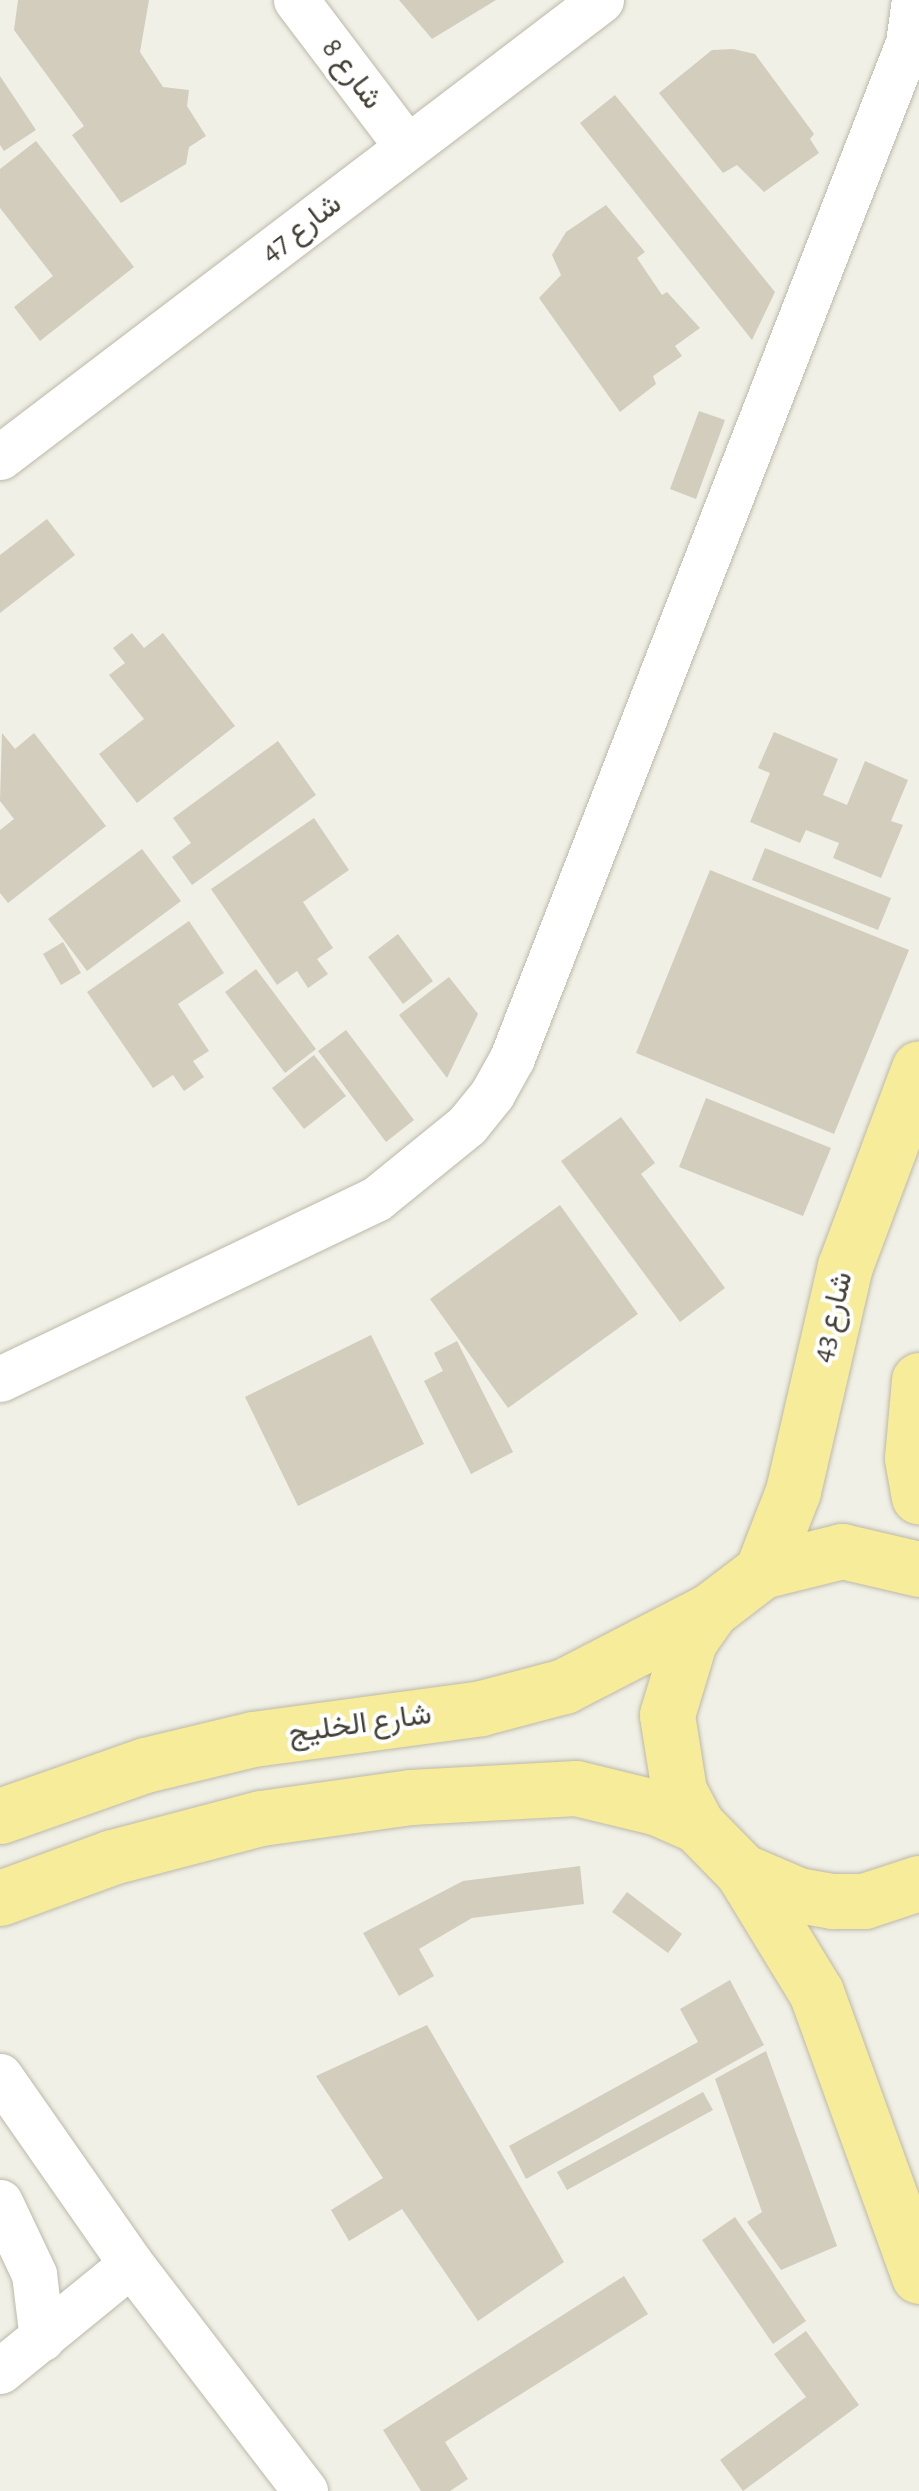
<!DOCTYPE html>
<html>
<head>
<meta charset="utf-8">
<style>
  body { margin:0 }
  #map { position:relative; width:919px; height:2491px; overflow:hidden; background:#f1f0e6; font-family:"Alegreya Sans",Vazirmatn,sans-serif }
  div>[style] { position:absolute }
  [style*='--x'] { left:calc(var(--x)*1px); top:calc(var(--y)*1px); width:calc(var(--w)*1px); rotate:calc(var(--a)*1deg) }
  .building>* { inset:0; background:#d2cdbc }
  .roads { filter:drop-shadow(0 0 2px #bcb9a9) drop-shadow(0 0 2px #bcb9a9) }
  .minor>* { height:45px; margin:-22.5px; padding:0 22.5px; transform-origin:22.5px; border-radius:22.5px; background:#fff }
  .major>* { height:55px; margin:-27.5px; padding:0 27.5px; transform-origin:27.5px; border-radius:27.5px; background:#f6ec9a }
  span { translate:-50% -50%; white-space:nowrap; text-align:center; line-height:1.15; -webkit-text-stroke:8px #fff; paint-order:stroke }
  .street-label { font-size:30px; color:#434036 }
</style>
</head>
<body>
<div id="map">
  <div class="building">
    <i style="clip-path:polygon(18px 0,149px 0,140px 52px,163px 87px,189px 90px,187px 106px,206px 136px,189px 147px,186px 164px,121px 203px,72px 135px,84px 126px,14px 30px)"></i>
    <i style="clip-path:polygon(399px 0,496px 0,432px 39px)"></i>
    <i style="clip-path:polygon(733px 49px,755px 54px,814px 134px,810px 139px,819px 153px,764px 192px,737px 165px,723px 173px,659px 93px,712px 50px)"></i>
    <i style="clip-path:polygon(0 76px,36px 130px,4px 151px,0 145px)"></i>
    <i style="clip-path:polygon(615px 95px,775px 292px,752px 340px,580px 123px)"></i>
    <i style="clip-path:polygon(36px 141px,134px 267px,40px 341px,14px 307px,53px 276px,0 208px,0 169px)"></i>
    <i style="clip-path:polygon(606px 205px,645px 252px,637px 258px,662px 295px,667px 292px,700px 328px,675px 346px,682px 356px,653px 376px,656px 384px,620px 412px,539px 298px,561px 275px,552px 255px,566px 232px)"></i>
    <i style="clip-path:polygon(699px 411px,725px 420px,696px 499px,670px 489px)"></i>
    <i style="clip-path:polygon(47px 519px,75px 555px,0 613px,0 555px)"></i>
    <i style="clip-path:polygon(132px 633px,144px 648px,163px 633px,235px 726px,137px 803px,99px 754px,144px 719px,109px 675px,125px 663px,113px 648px)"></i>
    <i style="clip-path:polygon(774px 732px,838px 759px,823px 795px,847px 805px,865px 761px,908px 780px,891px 821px,903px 825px,881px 878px,833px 858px,839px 843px,806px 830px,800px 843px,750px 822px,770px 773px,758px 768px)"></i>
    <i style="clip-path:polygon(2px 733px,15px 749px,34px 733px,106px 826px,8px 903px,0 893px,0 830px,14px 819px,0 801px)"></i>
    <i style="clip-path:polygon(278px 741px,316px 795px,192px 885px,172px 857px,191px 843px,173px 818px)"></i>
    <i style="clip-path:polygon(314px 818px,349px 870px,303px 902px,333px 948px,317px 959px,328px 974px,308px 988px,297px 971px,277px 985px,211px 889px)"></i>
    <i style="clip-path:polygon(765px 848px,891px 898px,878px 930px,752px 880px)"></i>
    <i style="clip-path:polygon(142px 849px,181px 901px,87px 971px,48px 919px)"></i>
    <i style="clip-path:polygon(710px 870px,909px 950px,834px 1134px,636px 1053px)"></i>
    <i style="clip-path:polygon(189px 921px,224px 973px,178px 1004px,209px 1051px,193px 1061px,204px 1077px,184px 1091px,173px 1075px,153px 1088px,87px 992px)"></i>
    <i style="clip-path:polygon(398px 934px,433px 981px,403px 1004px,368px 957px)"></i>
    <i style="clip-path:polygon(63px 942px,81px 973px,61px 985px,43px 954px)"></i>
    <i style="clip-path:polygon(256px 969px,316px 1049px,285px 1073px,225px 992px)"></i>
    <i style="clip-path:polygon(449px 977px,478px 1014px,447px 1078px,399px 1015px)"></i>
    <i style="clip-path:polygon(346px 1030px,414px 1120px,386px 1142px,318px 1051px)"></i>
    <i style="clip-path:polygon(314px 1055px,346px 1096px,304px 1129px,272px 1088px)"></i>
    <i style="clip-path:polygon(706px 1098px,831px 1148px,803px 1216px,679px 1167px)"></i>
    <i style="clip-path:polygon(621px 1117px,655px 1163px,641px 1174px,725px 1288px,680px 1322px,561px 1161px)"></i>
    <i style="clip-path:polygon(560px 1205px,638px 1314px,508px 1408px,430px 1299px)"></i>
    <i style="clip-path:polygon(371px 1335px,424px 1444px,298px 1506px,245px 1397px)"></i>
    <i style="clip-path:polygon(457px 1341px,513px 1452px,471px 1474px,424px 1381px,443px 1371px,434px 1353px)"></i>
    <i style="clip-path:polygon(580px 1866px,584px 1904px,472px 1918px,419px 1949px,434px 1976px,399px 1996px,363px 1933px,463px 1881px)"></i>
    <i style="clip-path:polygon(627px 1892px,682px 1934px,668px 1953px,612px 1912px)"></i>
    <i style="clip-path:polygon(730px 1980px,764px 2045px,526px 2179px,509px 2146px,698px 2042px,680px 2009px)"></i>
    <i style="clip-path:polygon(427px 2025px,564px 2262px,478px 2321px,402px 2209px,349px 2241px,331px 2210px,383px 2178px,316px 2076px)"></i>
    <i style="clip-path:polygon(766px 2051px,837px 2246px,781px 2270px,747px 2222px,762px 2212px,715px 2079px)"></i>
    <i style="clip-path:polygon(703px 2092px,713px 2110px,567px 2190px,557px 2172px)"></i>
    <i style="clip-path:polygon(735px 2217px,806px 2321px,773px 2344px,702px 2240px)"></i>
    <i style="clip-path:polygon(624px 2276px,648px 2314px,445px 2442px,468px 2479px,450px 2491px,421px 2491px,383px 2430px)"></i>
    <i style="clip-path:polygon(806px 2331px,859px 2405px,743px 2491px,720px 2460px,806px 2397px,774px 2354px)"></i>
  </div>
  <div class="roads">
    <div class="minor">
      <i style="--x:296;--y:0;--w:184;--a:52.9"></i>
      <i style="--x:0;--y:457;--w:755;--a:-37.25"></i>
      <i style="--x:0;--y:1379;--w:417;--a:-25.6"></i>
      <i style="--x:376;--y:1199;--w:117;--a:-39.1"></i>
      <i style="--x:467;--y:1125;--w:40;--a:-51"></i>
      <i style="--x:492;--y:1094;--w:41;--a:-60.9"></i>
      <i style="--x:512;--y:1058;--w:1090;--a:-68.69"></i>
      <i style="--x:908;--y:43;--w:43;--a:-82.1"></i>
      <i style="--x:0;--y:2076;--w:229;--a:55.1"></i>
      <i style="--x:131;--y:2264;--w:286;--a:52.5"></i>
      <i style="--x:0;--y:2202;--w:80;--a:64.7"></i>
      <i style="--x:34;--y:2274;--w:65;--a:83"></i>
      <i style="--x:0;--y:2371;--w:169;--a:-39.2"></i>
    </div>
    <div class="major">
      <i style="--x:919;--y:1380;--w:78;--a:95.1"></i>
      <i style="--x:912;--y:1458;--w:39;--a:80"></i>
      <i style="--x:919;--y:1569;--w:79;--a:-166.8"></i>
      <i style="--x:842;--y:1551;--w:82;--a:166"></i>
      <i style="--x:762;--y:1571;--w:64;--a:142.6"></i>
      <i style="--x:711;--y:1610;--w:39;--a:125"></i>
      <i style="--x:689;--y:1642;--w:76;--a:106.8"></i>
      <i style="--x:667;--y:1715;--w:77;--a:81"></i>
      <i style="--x:679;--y:1791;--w:38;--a:62"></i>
      <i style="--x:697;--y:1825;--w:64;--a:45.6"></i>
      <i style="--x:742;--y:1871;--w:61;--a:23.2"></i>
      <i style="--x:798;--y:1895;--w:36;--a:10"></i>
      <i style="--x:833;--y:1901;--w:31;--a:0"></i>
      <i style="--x:864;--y:1901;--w:58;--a:-18.1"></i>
      <i style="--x:762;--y:1571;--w:86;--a:-68.8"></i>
      <i style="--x:793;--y:1491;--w:231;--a:-77"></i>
      <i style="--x:845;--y:1266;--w:211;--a:-69.5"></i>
      <i style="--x:0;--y:1816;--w:154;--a:-19.4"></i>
      <i style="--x:145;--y:1765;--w:111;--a:-13.5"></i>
      <i style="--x:253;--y:1739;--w:230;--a:-7.7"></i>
      <i style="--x:481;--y:1708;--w:86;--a:-14.8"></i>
      <i style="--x:564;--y:1686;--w:165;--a:-27.3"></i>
      <i style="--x:742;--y:1871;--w:142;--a:58.6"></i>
      <i style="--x:816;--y:1992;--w:302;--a:70.1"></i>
      <i style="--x:0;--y:1898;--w:119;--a:-20.1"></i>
      <i style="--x:112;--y:1857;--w:154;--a:-14.7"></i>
      <i style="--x:261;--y:1818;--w:151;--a:-8"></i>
      <i style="--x:411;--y:1797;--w:165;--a:-3.1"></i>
      <i style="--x:576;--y:1788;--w:84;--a:13.7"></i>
      <i style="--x:658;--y:1808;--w:43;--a:23.6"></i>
    </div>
  </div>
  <div class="street-label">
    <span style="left:352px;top:74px;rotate:53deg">شارع 8</span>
    <span style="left:301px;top:228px;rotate:-37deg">شارع 47</span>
    <span style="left:832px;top:1317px;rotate:-76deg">شارع 43</span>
    <span style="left:360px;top:1724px;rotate:-8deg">شارع الخليج</span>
  </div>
</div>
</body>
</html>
